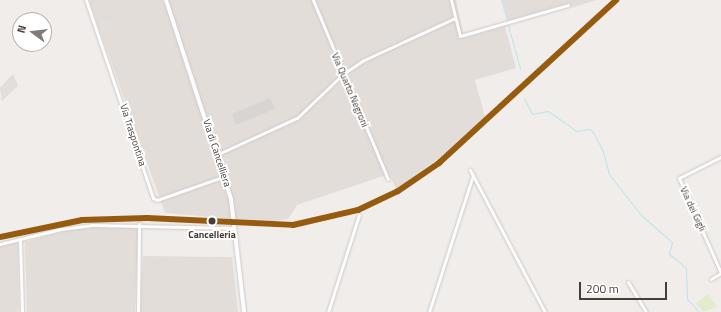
<!DOCTYPE html>
<html>
<head>
<meta charset="utf-8">
<style>
  body { margin:0 }
  #map { position:relative; width:721px; height:312px; overflow:hidden; background:#f0edeb; font-family:"Titillium Web",sans-serif }
  div>[style] { position:absolute }
  [style*='--x'] { left:calc(var(--x)*1px); top:calc(var(--y)*1px); width:calc(var(--w)*1px); rotate:calc(var(--a)*1deg) }
  .industrial>* { inset:0; background:#e3ddda }
  .green>* { inset:0; background:#e4eacc }
  .parking>* { inset:0; background:#e2dedc }
  .round { border-radius:50% }
  .stream>* { height:1px; margin:-0.5px; padding:0 0.5px; transform-origin:0.5px; border-radius:0.5px; background:#bce4ed }
  .building>* { inset:0; background:#d8d4d2 }
  .roads { filter:drop-shadow(0 0 1px #cdc9c7) drop-shadow(0 0 1px #cdc9c7) }
  .minor>* { height:3px; margin:-1.5px; padding:0 1.5px; transform-origin:1.5px; border-radius:1.5px; background:#fdfcfc }
  .tertiary>* { height:4px; margin:-2px; padding:0 2px; transform-origin:2px; border-radius:2px; background:#fdfcfc }
  .rail-1>* { height:6px; margin:-3px; padding:0 3px; transform-origin:3px; border-radius:3px; background:#965b0e }
  .dots>* { width:11px; height:11px; translate:-50% -50%; box-sizing:border-box; border:2px solid #fff; border-radius:50% }
  span { translate:-50% -50%; white-space:nowrap; text-align:center; line-height:1.15; -webkit-text-stroke:4px #fff; paint-order:stroke }
  .street-label { font-size:10px; color:#473d37 }
  .stop-label { font-size:10px; color:#473d37; font-weight:700 }
  .north { position:absolute; left:12px; top:12px; width:40px; height:40px; box-sizing:border-box; background:#fff; border:1px solid #b5b1af; border-radius:50%; rotate:285deg; font-size:11px; font-weight:700; line-height:16px; text-align:center; color:#473d37 }
  .north::after { content:''; display:block; margin:auto; width:14px; height:18px; background:#827b76; clip-path:polygon(50% 0,100% 100%,50% 72%,0 100%) }
  .scale { position:absolute; left:579px; top:282px; width:88px; height:18px; box-sizing:border-box; border:2px solid #473d37; border-top:0; padding-left:5px; font-size:12px; line-height:14px; white-space:nowrap; color:#473d37; -webkit-text-stroke:3px #fff; paint-order:stroke }
</style>
</head>
<body>
<div id="map">
  <div class="industrial">
    <i style="clip-path:polygon(89px 0,456px 0,464px 38px,505px 26px,516px 68px,475px 80px,485px 117px,438px 159px,396px 189px,389px 174px,297px 205px,288px 219px,268px 222px,165px 213px)"></i>
    <i style="clip-path:polygon(502px 0,596px 0,571px 8px,569px 3px,508px 21px)"></i>
    <i style="clip-path:polygon(96px 227px,138px 227px,135px 312px,27px 312px,25px 242px,69px 230px)"></i>
    <i style="clip-path:polygon(14px 242px,18px 244px,19px 312px,0 312px,0 246px)"></i>
    <i style="clip-path:polygon(143px 256px,232px 257px,238px 312px,140px 312px)"></i>
  </div>
  <div class="green">
    <i style="clip-path:polygon(708px 294px,717px 307px,703px 312px,696px 303px)"></i>
  </div>
  <div class="parking">
    <i class="round" style="left:98px;top:19px;width:14px;height:14px"></i>
    <i style="clip-path:polygon(13px 74px,18px 86px,2px 101px,0 88px)"></i>
  </div>
  <div class="stream">
    <i style="--x:501;--y:0;--w:21;--a:73"></i>
    <i style="--x:508;--y:25;--w:45;--a:74.4"></i>
    <i style="--x:524;--y:98;--w:18;--a:63"></i>
    <i style="--x:532;--y:114;--w:16;--a:-11"></i>
    <i style="--x:548;--y:111;--w:35;--a:35"></i>
    <i style="--x:577;--y:131;--w:13;--a:-9"></i>
    <i style="--x:590;--y:129;--w:6;--a:51"></i>
    <i style="--x:594;--y:134;--w:17;--a:62"></i>
    <i style="--x:602;--y:149;--w:26;--a:74"></i>
    <i style="--x:609;--y:174;--w:52;--a:52"></i>
    <i style="--x:641;--y:215;--w:41;--a:41.1"></i>
    <i style="--x:672;--y:242;--w:12;--a:104"></i>
    <i style="--x:669;--y:254;--w:22;--a:39"></i>
    <i style="--x:686;--y:268;--w:31;--a:88"></i>
    <i style="--x:687;--y:299;--w:18;--a:47"></i>
  </div>
  <div class="building">
    <i style="clip-path:polygon(270px 98px,275px 109px,236px 125px,232px 114px)"></i>
  </div>
  <div class="roads">
    <div class="minor">
      <i style="--x:86;--y:0;--w:209;--a:71.3"></i>
      <i style="--x:153;--y:198;--w:4;--a:27"></i>
      <i style="--x:157;--y:200;--w:72;--a:-19.4"></i>
      <i style="--x:313;--y:0;--w:194;--a:67.3"></i>
      <i style="--x:451;--y:0;--w:37;--a:76"></i>
      <i style="--x:460;--y:36;--w:112;--a:-16"></i>
      <i style="--x:216;--y:155;--w:89;--a:-24.6"></i>
      <i style="--x:297;--y:118;--w:64;--a:-43.7"></i>
      <i style="--x:343;--y:74;--w:25;--a:-34"></i>
      <i style="--x:364;--y:60;--w:100;--a:-24.8"></i>
      <i style="--x:470;--y:170;--w:161;--a:62.2"></i>
      <i style="--x:20;--y:239;--w:73;--a:88.4"></i>
      <i style="--x:0;--y:244;--w:63;--a:-13.8"></i>
      <i style="--x:61;--y:229;--w:32;--a:-7"></i>
      <i style="--x:93;--y:225;--w:141;--a:1.2"></i>
      <i style="--x:711;--y:279;--w:12;--a:-31"></i>
      <i style="--x:721;--y:273;--w:104;--a:-113.9"></i>
      <i style="--x:679;--y:178;--w:47;--a:-26.6"></i>
      <i style="--x:628;--y:282;--w:35;--a:59"></i>
      <i style="--x:138;--y:312;--w:88;--a:-89.3"></i>
      <i style="--x:328;--y:312;--w:102;--a:-72.3"></i>
      <i style="--x:429;--y:312;--w:144;--a:-72.2"></i>
    </div>
    <div class="tertiary">
      <i style="--x:166;--y:0;--w:209;--a:71.9"></i>
      <i style="--x:231;--y:199;--w:114;--a:83.4"></i>
    </div>
  </div>
  <div class="rail-1">
    <i style="--x:0;--y:237;--w:84;--a:-11.7"></i>
    <i style="--x:82;--y:220;--w:65;--a:-1.8"></i>
    <i style="--x:147;--y:218;--w:146;--a:2.7"></i>
    <i style="--x:293;--y:225;--w:67;--a:-13"></i>
    <i style="--x:358;--y:210;--w:44;--a:-25.4"></i>
    <i style="--x:398;--y:191;--w:50;--a:-34.3"></i>
    <i style="--x:439;--y:163;--w:241;--a:-42.6"></i>
  </div>
  <div class="dots">
    <i style="left:212px;top:221px;background:#473d37"></i>
  </div>
  <div class="street-label">
    <span style="left:350px;top:90px;rotate:67deg">Via Quarto Negroni</span>
    <span style="left:133px;top:135px;rotate:72deg">Via Traspontina</span>
    <span style="left:217px;top:153px;rotate:72deg">Via di Cancelliera</span>
    <span style="left:693px;top:209px;rotate:65deg">Via dei Gigli</span>
  </div>
  <div class="stop-label">
    <span style="left:212px;top:235px">Cancelleria</span>
  </div>
  <div class="north">N</div>
  <div class="scale">200 m</div>
</div>
</body>
</html>
